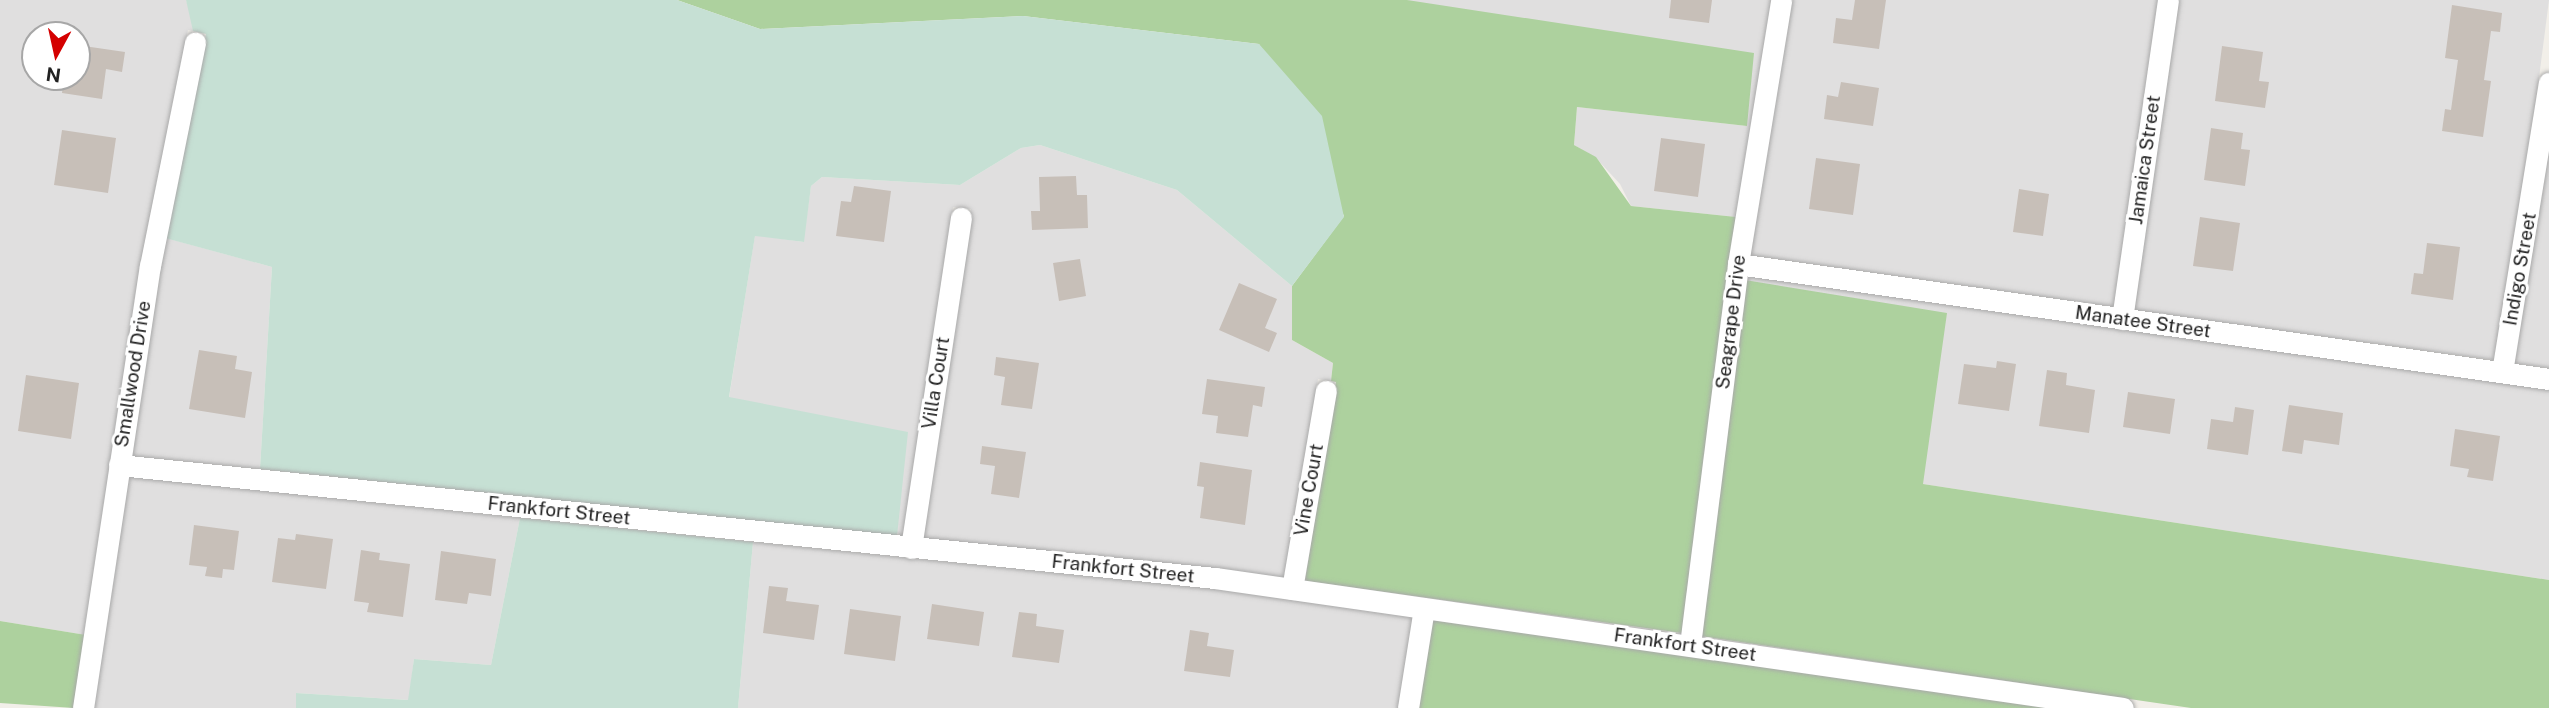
<!DOCTYPE html>
<html>
<head>
<meta charset="utf-8">
<style>
  body { margin:0 }
  #map { position:relative; width:2549px; height:708px; overflow:hidden; background:#f2efe9; font-family:"Public Sans",sans-serif }
  div>[style] { position:absolute }
  [style*='--x'] { left:calc(var(--x)*1px); top:calc(var(--y)*1px); width:calc(var(--w)*1px); rotate:calc(var(--a)*1deg) }
  .residential>* { inset:0; background:#e0dfdf }
  .forest>* { inset:0; background:#add19e }
  .wetland>* { inset:0; background:#c6e0d4 }
  .building>* { inset:0; background:#c7bfb8 }
  .roads { filter:drop-shadow(0 0 2px #a9a9a9) drop-shadow(0 0 2px #a9a9a9) }
  .minor>* { height:21px; margin:-10.5px; padding:0 10.5px; transform-origin:10.5px; border-radius:10.5px; background:#fff }
  span { translate:-50% -50%; white-space:nowrap; text-align:center; line-height:1.15; -webkit-text-stroke:6px #fff; paint-order:stroke }
  .street-label { font-size:19px; color:#222 }
  .north { position:absolute; left:21px; top:21px; width:70px; height:70px; box-sizing:border-box; background:#fff; border:2px solid #a7a7a7; border-radius:50%; rotate:188deg; font-size:19px; font-weight:700; line-height:28px; text-align:center; color:#222 }
  .north::after { content:''; display:block; margin:auto; width:24px; height:32px; background:#d40000; clip-path:polygon(50% 0,100% 100%,50% 72%,0 100%) }
</style>
</head>
<body>
<div id="map">
  <div class="residential">
    <i style="clip-path:polygon(evenodd,0 0,186px 0,194px 24px,193px 31px,188px 30px,141px 264px,86px 635px,0 621px,0 0,35px 35px,77px 35px,77px 77px,35px 77px,35px 35px)"></i>
    <i style="clip-path:polygon(1407px 0,1772px 0,1736px 217px,1631px 206px,1620px 184px,1596px 158px,1574px 145px,1577px 107px,1747px 126px)"></i>
    <i style="clip-path:polygon(1790px 0,2159px 0,2115px 307px,1748px 255px)"></i>
    <i style="clip-path:polygon(2177px 0,2549px 0,2522px 209px,2495px 360px,2133px 310px)"></i>
    <i style="clip-path:polygon(1040px 145px,1177px 190px,1292px 286px,1292px 340px,1333px 363px,1331px 381px,1318px 379px,1284px 578px,921px 539px,971px 209px,953px 207px,903px 537px,729px 398px,755px 235px,803px 242px,811px 186px,822px 177px,960px 185px,1021px 148px)"></i>
    <i style="clip-path:polygon(2549px 148px,2549px 368px,2513px 363px)"></i>
    <i style="clip-path:polygon(166px 238px,272px 267px,260px 469px,130px 456px)"></i>
    <i style="clip-path:polygon(1745px 276px,2549px 390px,2549px 580px,1923px 484px)"></i>
    <i style="clip-path:polygon(126px 476px,520px 518px,491px 665px,414px 659px,409px 700px,296px 693px,296px 708px,92px 708px)"></i>
    <i style="clip-path:polygon(753px 542px,1214px 589px,1413px 617px,1399px 708px,738px 708px)"></i>
  </div>
  <div class="forest">
    <i style="clip-path:polygon(677px 0,1407px 0,1754px 53px,1747px 126px,1577px 107px,1574px 145px,1596px 157px,1631px 206px,1736px 217px,1682px 633px,1305px 581px,1336px 382px,1331px 381px,1333px 363px,1292px 340px,1292px 286px,1344px 216px,1259px 44px,1023px 16px,760px 29px)"></i>
    <i style="clip-path:polygon(1745px 280px,1947px 313px,1923px 484px,2549px 580px,2549px 708px,2191px 708px,1700px 636px)"></i>
    <i style="clip-path:polygon(1433px 620px,1680px 654px,2055px 708px,1417px 708px)"></i>
    <i style="clip-path:polygon(0 621px,86px 635px,74px 708px,0 703px)"></i>
  </div>
  <div class="wetland">
    <i style="clip-path:polygon(186px 0,677px 0,760px 29px,1023px 16px,1259px 44px,1322px 116px,1344px 217px,1292px 286px,1177px 190px,1040px 145px,1021px 148px,960px 185px,822px 177px,811px 186px,804px 242px,755px 236px,729px 397px,908px 432px,897px 536px,260px 469px,272px 267px,165px 238px,206px 34px,193px 31px)"></i>
    <i style="clip-path:polygon(520px 518px,753px 542px,738px 708px,296px 708px,296px 693px,408px 700px,414px 659px,491px 665px)"></i>
  </div>
  <div class="building">
    <i style="clip-path:polygon(1671px 0,1712px 0,1709px 23px,1669px 18px)"></i>
    <i style="clip-path:polygon(1855px 0,1886px 0,1879px 49px,1833px 43px,1836px 18px,1852px 20px)"></i>
    <i style="clip-path:polygon(2452px 5px,2502px 13px,2500px 32px,2491px 31px,2484px 80px,2491px 81px,2483px 137px,2442px 131px,2445px 109px,2451px 110px,2458px 60px,2445px 58px)"></i>
    <i style="clip-path:polygon(77px 45px,125px 52px,122px 72px,106px 69px,102px 99px,62px 93px,64px 77px,77px 77px)"></i>
    <i style="clip-path:polygon(2222px 46px,2263px 52px,2259px 81px,2269px 82px,2265px 108px,2215px 101px)"></i>
    <i style="clip-path:polygon(1841px 82px,1879px 88px,1873px 126px,1824px 119px,1827px 95px,1838px 97px)"></i>
    <i style="clip-path:polygon(2211px 128px,2243px 133px,2241px 149px,2250px 150px,2245px 186px,2204px 180px)"></i>
    <i style="clip-path:polygon(62px 130px,116px 138px,108px 193px,54px 185px)"></i>
    <i style="clip-path:polygon(1661px 138px,1705px 144px,1698px 197px,1654px 191px)"></i>
    <i style="clip-path:polygon(1816px 158px,1860px 164px,1853px 215px,1809px 209px)"></i>
    <i style="clip-path:polygon(1076px 176px,1077px 195px,1087px 195px,1088px 228px,1032px 230px,1031px 211px,1040px 211px,1039px 177px)"></i>
    <i style="clip-path:polygon(854px 186px,891px 191px,884px 242px,836px 236px,841px 201px,851px 202px)"></i>
    <i style="clip-path:polygon(2019px 189px,2049px 194px,2043px 236px,2013px 232px)"></i>
    <i style="clip-path:polygon(2200px 217px,2240px 223px,2233px 271px,2193px 266px)"></i>
    <i style="clip-path:polygon(2427px 243px,2460px 247px,2453px 300px,2411px 294px,2414px 273px,2423px 274px)"></i>
    <i style="clip-path:polygon(1080px 259px,1086px 296px,1059px 301px,1053px 263px)"></i>
    <i style="clip-path:polygon(1239px 283px,1277px 299px,1265px 328px,1277px 333px,1269px 352px,1219px 330px)"></i>
    <i style="clip-path:polygon(199px 350px,237px 356px,235px 369px,252px 372px,245px 418px,189px 409px)"></i>
    <i style="clip-path:polygon(996px 357px,1039px 363px,1032px 409px,1001px 405px,1005px 377px,994px 375px)"></i>
    <i style="clip-path:polygon(1997px 361px,2016px 364px,2009px 411px,1958px 404px,1964px 364px,1996px 368px)"></i>
    <i style="clip-path:polygon(2047px 370px,2067px 373px,2066px 385px,2095px 390px,2089px 433px,2039px 426px)"></i>
    <i style="clip-path:polygon(26px 375px,79px 383px,71px 439px,18px 431px)"></i>
    <i style="clip-path:polygon(1207px 379px,1265px 387px,1262px 407px,1253px 405px,1248px 437px,1216px 433px,1218px 416px,1202px 414px)"></i>
    <i style="clip-path:polygon(2128px 392px,2175px 399px,2170px 434px,2123px 427px)"></i>
    <i style="clip-path:polygon(2289px 405px,2343px 413px,2339px 445px,2304px 440px,2302px 454px,2282px 451px)"></i>
    <i style="clip-path:polygon(2235px 407px,2254px 410px,2248px 455px,2207px 449px,2211px 419px,2233px 422px)"></i>
    <i style="clip-path:polygon(2455px 429px,2500px 436px,2493px 481px,2467px 477px,2469px 469px,2450px 466px)"></i>
    <i style="clip-path:polygon(982px 446px,1026px 452px,1019px 498px,991px 494px,995px 466px,980px 464px)"></i>
    <i style="clip-path:polygon(1200px 462px,1252px 470px,1245px 525px,1200px 518px,1204px 487px,1197px 486px)"></i>
    <i style="clip-path:polygon(194px 525px,239px 531px,234px 570px,223px 569px,222px 578px,205px 576px,207px 567px,189px 565px)"></i>
    <i style="clip-path:polygon(296px 534px,333px 539px,326px 589px,272px 582px,278px 538px,295px 540px)"></i>
    <i style="clip-path:polygon(361px 550px,380px 553px,379px 560px,410px 564px,403px 617px,367px 612px,369px 603px,354px 601px)"></i>
    <i style="clip-path:polygon(441px 551px,496px 559px,491px 596px,469px 593px,467px 604px,435px 600px)"></i>
    <i style="clip-path:polygon(769px 586px,788px 588px,786px 601px,819px 605px,814px 640px,763px 633px)"></i>
    <i style="clip-path:polygon(932px 604px,984px 612px,979px 646px,927px 639px)"></i>
    <i style="clip-path:polygon(850px 609px,901px 616px,895px 661px,844px 654px)"></i>
    <i style="clip-path:polygon(1019px 612px,1037px 614px,1036px 626px,1064px 630px,1059px 663px,1012px 657px)"></i>
    <i style="clip-path:polygon(1190px 630px,1209px 633px,1207px 646px,1234px 650px,1230px 677px,1184px 671px)"></i>
  </div>
  <div class="roads">
    <div class="minor">
      <i style="--x:1738;--y:264;--w:819;--a:8.07"></i>
      <i style="--x:2122;--y:319;--w:322;--a:-81.8"></i>
      <i style="--x:2502;--y:372;--w:293;--a:-80.8"></i>
      <i style="--x:119;--y:465;--w:1102;--a:5.89"></i>
      <i style="--x:1215;--y:578;--w:917;--a:8.15"></i>
      <i style="--x:911;--y:548;--w:334;--a:-81.4"></i>
      <i style="--x:1292;--y:589;--w:201;--a:-80.3"></i>
      <i style="--x:1690;--y:645;--w:384;--a:-82.8"></i>
      <i style="--x:1738;--y:264;--w:267;--a:-80.7"></i>
      <i style="--x:83;--y:708;--w:447;--a:-81.4"></i>
      <i style="--x:150;--y:266;--w:228;--a:-78.6"></i>
      <i style="--x:1408;--y:708;--w:101;--a:-80.9"></i>
    </div>
  </div>
  <div class="street-label">
    <span style="left:2145px;top:160px;rotate:-82deg">Jamaica Street</span>
    <span style="left:2520px;top:269px;rotate:-80deg">Indigo Street</span>
    <span style="left:1731px;top:322px;rotate:-83deg">Seagrape Drive</span>
    <span style="left:2143px;top:322px;rotate:8deg">Manatee Street</span>
    <span style="left:133px;top:374px;rotate:-81deg">Smallwood Drive</span>
    <span style="left:936px;top:383px;rotate:-81deg">Villa Court</span>
    <span style="left:1309px;top:490px;rotate:-80deg">Vine Court</span>
    <span style="left:559px;top:511px;rotate:6deg">Frankfort Street</span>
    <span style="left:1123px;top:569px;rotate:6deg">Frankfort Street</span>
    <span style="left:1685px;top:645px;rotate:8deg">Frankfort Street</span>
  </div>
  <div class="north">N</div>
</div>
</body>
</html>
